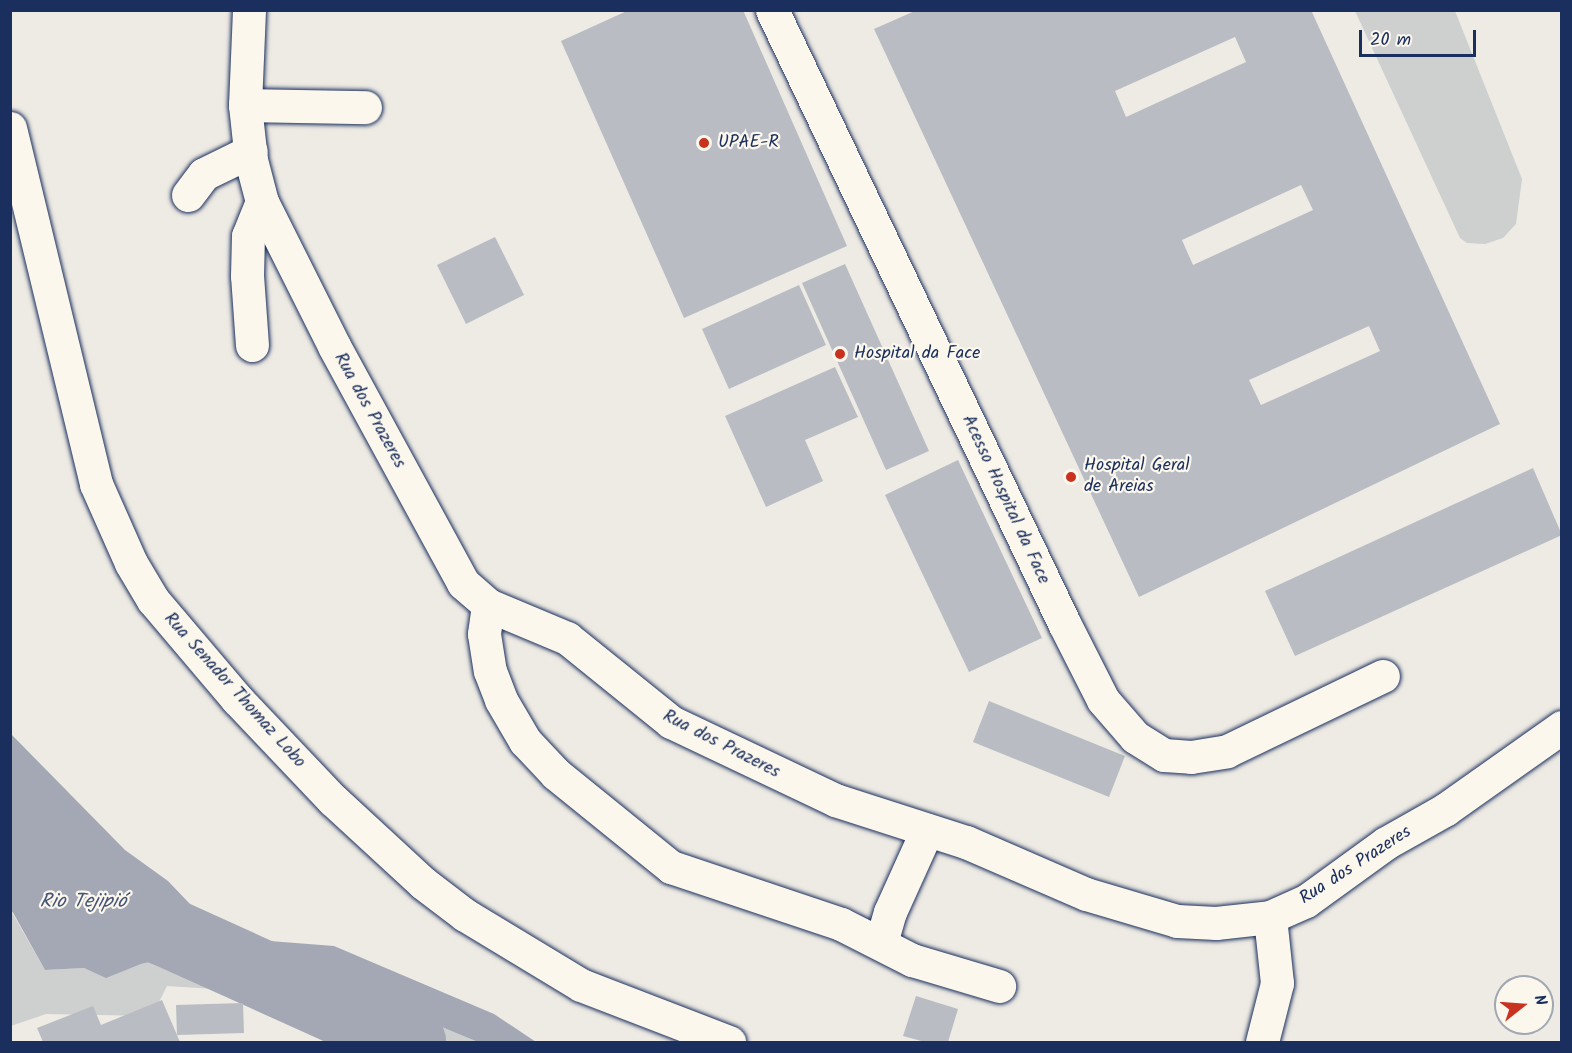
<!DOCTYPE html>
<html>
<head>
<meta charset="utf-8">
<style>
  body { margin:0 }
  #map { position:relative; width:1572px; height:1053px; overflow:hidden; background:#eeebe4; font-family:Kalam,sans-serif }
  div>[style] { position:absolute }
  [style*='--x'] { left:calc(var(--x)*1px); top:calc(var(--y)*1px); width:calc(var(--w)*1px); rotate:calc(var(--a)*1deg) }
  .green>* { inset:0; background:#cecfcf }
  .water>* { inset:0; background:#a3a8b4 }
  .river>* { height:70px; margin:-35px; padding:0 35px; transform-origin:35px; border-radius:35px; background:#a3a8b4 }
  .building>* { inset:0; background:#b9bcc3 }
  .roads { filter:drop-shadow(0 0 2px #1b2f5e) drop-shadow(0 0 2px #1b2f5e) }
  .minor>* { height:33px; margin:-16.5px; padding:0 16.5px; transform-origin:16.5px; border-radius:16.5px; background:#fbf7ec }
  .dots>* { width:16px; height:16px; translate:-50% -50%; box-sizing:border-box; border:3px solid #fbf7ec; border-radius:50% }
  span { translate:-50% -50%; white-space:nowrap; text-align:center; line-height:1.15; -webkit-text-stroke:4.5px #fbf7ec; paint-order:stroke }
  .poi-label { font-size:18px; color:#1b2f5e }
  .left { translate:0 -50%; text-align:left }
  .street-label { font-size:18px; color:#1b2f5e }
  .water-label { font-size:20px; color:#445378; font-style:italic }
  .frame { position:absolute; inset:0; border:12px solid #1b2f5e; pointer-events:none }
  .north { position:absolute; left:1494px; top:975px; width:60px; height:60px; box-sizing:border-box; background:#fbf7ec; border:2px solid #a1a7b3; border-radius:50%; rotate:73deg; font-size:16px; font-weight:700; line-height:24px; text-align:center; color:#1b2f5e }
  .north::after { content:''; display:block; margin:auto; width:21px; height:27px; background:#c8321e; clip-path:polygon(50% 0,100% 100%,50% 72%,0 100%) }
  .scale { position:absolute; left:1359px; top:30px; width:117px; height:27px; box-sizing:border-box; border:3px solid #1b2f5e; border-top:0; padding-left:8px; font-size:18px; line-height:21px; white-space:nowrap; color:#1b2f5e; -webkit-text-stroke:4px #fbf7ec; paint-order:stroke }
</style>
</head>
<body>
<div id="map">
  <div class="green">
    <i style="clip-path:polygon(1355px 11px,1455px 11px,1522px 179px,1516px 224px,1503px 238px,1485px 244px,1467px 243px,1460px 238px)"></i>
    <i style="clip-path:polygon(10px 909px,45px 970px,84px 968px,106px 977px,141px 964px,179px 955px,275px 958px,478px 1042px,380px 1042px,316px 1003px,248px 991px,167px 986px,152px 1016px,46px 1014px,11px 1026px)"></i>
  </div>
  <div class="water">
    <i style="clip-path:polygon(11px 734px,125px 850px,168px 881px,210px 925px,230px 938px,334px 946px,494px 1014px,536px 1042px,478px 1042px,275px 958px,179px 955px,141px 964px,106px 978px,84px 968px,45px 970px,11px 909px)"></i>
  </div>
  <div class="river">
    <i style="--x:10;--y:874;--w:167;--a:20.3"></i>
    <i style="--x:167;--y:932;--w:268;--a:24.3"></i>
  </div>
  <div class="building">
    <i style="clip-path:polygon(629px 10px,743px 10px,847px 246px,684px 318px,561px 41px)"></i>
    <i style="clip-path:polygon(evenodd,917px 10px,1311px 10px,1500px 424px,1139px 597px,874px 29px,917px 10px,1235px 37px,1246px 62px,1126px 117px,1115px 91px,1235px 37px,917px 10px,1301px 185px,1313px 210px,1193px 265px,1182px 240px,1301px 185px,917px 10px,1369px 326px,1380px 351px,1261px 405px,1249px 380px,1369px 326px)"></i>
    <i style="clip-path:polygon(495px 237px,524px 295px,466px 324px,437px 265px)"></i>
    <i style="clip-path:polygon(845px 264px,929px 451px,886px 470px,802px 283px)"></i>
    <i style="clip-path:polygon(799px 285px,826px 345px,729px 389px,702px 329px)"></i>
    <i style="clip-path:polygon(835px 367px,858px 417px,805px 440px,823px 481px,766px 507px,725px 416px)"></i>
    <i style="clip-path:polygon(958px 460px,1042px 638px,969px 672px,885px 495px)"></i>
    <i style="clip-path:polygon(1533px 468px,1562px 535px,1295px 656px,1265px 591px)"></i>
    <i style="clip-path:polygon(989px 701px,1125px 756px,1109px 797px,973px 742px)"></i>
    <i style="clip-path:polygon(916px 996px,958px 1009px,948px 1042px,925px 1042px,903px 1036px)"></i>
    <i style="clip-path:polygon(162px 1000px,180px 1042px,43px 1042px,37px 1028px,93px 1006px,101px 1025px)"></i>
    <i style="clip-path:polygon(243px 1003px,244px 1033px,177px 1035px,176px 1005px)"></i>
  </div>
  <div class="roads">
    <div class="minor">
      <i style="--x:249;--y:10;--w:95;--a:92.4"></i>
      <i style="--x:245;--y:105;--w:55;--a:83.8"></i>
      <i style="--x:251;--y:160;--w:43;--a:75.3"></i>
      <i style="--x:262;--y:202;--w:161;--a:63.4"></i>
      <i style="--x:334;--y:346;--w:270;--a:61.4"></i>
      <i style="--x:463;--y:583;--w:33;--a:41"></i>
      <i style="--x:488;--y:605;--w:86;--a:22.7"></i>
      <i style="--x:567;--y:638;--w:134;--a:38.9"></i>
      <i style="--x:671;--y:722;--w:182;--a:25.4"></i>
      <i style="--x:835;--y:800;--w:138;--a:17.8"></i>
      <i style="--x:966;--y:842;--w:131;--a:23.4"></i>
      <i style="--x:1086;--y:894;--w:95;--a:16.5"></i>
      <i style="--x:1177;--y:921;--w:39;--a:3"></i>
      <i style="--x:1216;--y:923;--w:54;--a:-6.3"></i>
      <i style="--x:1270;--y:917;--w:39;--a:-24"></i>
      <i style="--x:1306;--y:901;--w:99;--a:-35.9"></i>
      <i style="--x:1386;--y:843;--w:69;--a:-29.5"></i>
      <i style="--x:1446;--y:809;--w:142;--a:-35.3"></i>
      <i style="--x:772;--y:10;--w:679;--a:64.53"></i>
      <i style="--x:1064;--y:623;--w:86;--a:63.1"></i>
      <i style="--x:1103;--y:700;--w:49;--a:49.1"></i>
      <i style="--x:1135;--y:737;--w:34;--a:32"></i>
      <i style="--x:1164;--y:755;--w:27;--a:4"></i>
      <i style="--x:1191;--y:757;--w:36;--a:-9"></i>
      <i style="--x:1227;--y:751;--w:173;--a:-25.7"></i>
      <i style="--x:245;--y:105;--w:120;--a:1"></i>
      <i style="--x:10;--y:128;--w:366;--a:76.4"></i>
      <i style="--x:96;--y:484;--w:86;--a:66.1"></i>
      <i style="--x:131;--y:563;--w:43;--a:59.3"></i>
      <i style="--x:153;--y:600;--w:130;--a:49.7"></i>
      <i style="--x:237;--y:699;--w:139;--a:46.5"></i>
      <i style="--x:333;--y:800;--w:122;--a:42.7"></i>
      <i style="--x:423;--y:883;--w:53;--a:37.3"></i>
      <i style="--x:465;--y:915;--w:135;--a:31.1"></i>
      <i style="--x:581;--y:985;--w:159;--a:21.1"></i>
      <i style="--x:188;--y:195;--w:26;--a:-53"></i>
      <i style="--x:204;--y:174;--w:52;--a:-26.1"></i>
      <i style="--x:252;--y:345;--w:69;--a:-94.1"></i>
      <i style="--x:247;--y:276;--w:40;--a:-88.6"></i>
      <i style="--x:248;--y:236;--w:37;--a:-68"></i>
      <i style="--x:488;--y:605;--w:29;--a:98"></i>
      <i style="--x:484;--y:634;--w:37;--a:81"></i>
      <i style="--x:490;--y:671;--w:31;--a:69"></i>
      <i style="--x:501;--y:700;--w:48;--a:59.7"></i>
      <i style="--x:525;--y:741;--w:45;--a:46.8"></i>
      <i style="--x:556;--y:774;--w:148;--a:39"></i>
      <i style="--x:671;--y:867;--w:179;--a:18.5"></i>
      <i style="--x:841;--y:924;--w:80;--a:26.9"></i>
      <i style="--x:912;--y:960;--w:91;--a:16.6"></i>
      <i style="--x:881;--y:943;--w:32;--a:-74"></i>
      <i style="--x:890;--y:912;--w:90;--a:-65.7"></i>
      <i style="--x:1262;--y:1042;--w:61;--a:-75.7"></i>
      <i style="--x:1277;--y:983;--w:66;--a:-96.1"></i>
    </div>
  </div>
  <div class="dots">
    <i style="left:704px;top:143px;background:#c8321e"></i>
    <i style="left:840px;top:354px;background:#c8321e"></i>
    <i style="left:1071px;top:477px;background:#c8321e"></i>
  </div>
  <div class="poi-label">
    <span class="left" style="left:718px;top:143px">UPAE-R</span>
    <span class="left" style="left:854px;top:354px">Hospital da Face</span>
    <span class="left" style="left:1084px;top:477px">Hospital Geral<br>de Areias</span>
  </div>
  <div class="street-label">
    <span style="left:369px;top:411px;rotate:61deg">Rua dos Prazeres</span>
    <span style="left:1005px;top:500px;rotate:65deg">Acesso Hospital da Face</span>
    <span style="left:234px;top:691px;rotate:48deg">Rua Senador Thomaz Lobo</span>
    <span style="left:721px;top:745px;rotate:27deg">Rua dos Prazeres</span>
    <span style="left:1356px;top:866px;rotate:-33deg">Rua dos Prazeres</span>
  </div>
  <div class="water-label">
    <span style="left:83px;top:902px">Rio Tejipió</span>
  </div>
  <div class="frame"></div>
  <div class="north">N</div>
  <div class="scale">20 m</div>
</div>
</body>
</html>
